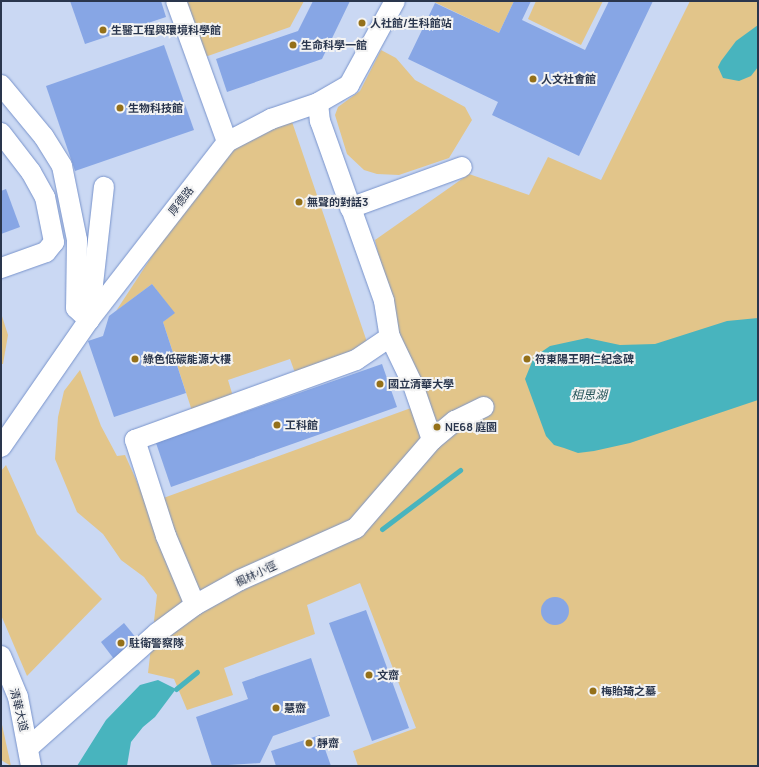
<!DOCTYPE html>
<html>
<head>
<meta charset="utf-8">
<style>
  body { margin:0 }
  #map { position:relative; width:759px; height:767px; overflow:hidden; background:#dae6fe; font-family:Manrope,"Noto Sans TC",sans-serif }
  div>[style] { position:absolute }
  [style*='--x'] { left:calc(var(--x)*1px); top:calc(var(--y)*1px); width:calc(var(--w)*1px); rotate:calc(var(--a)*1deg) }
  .built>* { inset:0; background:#cad8f3 }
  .green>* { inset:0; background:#e2c58a }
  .water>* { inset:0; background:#48b4be }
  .stream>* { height:5px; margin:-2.5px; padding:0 2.5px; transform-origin:2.5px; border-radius:2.5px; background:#48b4be }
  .building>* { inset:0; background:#87a6e5 }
  .round { border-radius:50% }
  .roads { filter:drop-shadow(0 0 1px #7893cb) drop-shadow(0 0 1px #7893cb) }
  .minor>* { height:20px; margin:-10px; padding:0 10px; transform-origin:10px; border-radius:10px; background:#fff }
  .dots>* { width:11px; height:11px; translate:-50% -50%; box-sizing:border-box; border:2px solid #f3f3f3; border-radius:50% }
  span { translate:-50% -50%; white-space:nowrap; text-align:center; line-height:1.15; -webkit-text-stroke:4px #f3f3f3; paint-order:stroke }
  .poi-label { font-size:11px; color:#2a364d; font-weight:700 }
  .left { translate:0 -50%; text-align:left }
  .street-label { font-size:11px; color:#2a364d }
  .water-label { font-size:12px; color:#28565b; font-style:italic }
  .frame { position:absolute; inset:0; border:2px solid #2a364d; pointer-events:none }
</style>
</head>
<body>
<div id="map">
  <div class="built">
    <i style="clip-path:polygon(1px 1px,758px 1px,758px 766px,1px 766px)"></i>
  </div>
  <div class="green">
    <i style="clip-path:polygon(166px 1px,304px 1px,290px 27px,188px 63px)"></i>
    <i style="clip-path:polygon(432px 1px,514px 1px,499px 33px)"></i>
    <i style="clip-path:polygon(536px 1px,603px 1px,581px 45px,528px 19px)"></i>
    <i style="clip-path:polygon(690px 1px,758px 1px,758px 766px,358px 766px,353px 751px,416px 728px,360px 583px,307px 605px,315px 634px,224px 668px,233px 695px,187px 710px,174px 679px,148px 673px,157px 595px,144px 577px,121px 560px,103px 534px,77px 512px,55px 459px,58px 417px,64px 391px,80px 370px,101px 426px,117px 456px,125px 455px,147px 504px,411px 408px,375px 240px,469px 174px,529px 195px,548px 157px,601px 180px)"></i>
    <i style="clip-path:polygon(381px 50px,396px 58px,415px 80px,465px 107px,472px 120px,449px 158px,399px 175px,377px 174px,364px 170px,347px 154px,335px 115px,338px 107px,360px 91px)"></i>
    <i style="clip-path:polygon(289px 113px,367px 342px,298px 381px,290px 359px,228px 380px,235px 403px,194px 417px,163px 322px,174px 313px,152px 284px,116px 311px,227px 142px)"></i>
    <i style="clip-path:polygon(1px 313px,8px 335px,3px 364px,1px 364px)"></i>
    <i style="clip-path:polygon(6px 465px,37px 534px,102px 599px,27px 676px,1px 615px,1px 471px)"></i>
    <i style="clip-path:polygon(1px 720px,11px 766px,1px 760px)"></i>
  </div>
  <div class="water">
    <i style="clip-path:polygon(758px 25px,758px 67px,751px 76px,739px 81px,723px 78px,718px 67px,721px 61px,736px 41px)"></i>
    <i style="clip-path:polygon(758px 318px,758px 400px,630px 443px,594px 451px,578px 453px,564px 448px,554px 445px,546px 436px,525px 379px,534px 357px,550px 346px,587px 338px,620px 345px,655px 344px,727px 321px)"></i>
    <i style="clip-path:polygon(158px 680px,176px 689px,155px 717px,143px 727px,131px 742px,127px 766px,77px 766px,106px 720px,140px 685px)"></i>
  </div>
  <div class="stream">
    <i style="--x:382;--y:529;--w:98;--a:-37.1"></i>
    <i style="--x:176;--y:689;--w:27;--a:-39"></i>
  </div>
  <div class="building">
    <i style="clip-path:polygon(70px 1px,161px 1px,166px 17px,85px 44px)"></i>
    <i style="clip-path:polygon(313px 1px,350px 1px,322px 59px,227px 92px,216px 59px,298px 31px)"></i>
    <i style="clip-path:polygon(514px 1px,531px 1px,522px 20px,585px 50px,609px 1px,653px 1px,579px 156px,492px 115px,498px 102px,408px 59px,435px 3px,499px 33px)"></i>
    <i style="clip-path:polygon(164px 45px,194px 130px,75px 171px,46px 86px)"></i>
    <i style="clip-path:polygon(6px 189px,20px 227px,1px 234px,1px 191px)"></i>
    <i style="clip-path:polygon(152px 284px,175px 313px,163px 322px,186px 393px,114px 417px,88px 341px,103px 336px,109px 316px)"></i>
    <i style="clip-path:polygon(382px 364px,397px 407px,171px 487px,156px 443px)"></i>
    <i class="round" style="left:541px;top:597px;width:28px;height:28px"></i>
    <i style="clip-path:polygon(366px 610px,409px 728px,372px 741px,329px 623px)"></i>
    <i style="clip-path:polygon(124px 623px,141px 644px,117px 663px,101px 642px)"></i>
    <i style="clip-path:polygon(311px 658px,330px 716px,273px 736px,260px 763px,212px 766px,196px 717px,248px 699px,242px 682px)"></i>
    <i style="clip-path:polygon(320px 735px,331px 766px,276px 766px,271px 751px)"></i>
  </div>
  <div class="roads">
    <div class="minor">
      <i style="--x:176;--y:1;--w:150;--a:70.1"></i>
      <i style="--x:1;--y:85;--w:67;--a:50.4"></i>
      <i style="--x:44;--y:137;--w:34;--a:58"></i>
      <i style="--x:62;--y:166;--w:76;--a:78.5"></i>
      <i style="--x:77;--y:240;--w:68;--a:90.8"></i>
      <i style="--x:76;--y:308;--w:18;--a:43"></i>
      <i style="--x:89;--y:320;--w:134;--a:-83.6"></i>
      <i style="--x:318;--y:103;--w:18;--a:84"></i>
      <i style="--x:320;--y:121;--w:191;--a:70.4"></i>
      <i style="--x:384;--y:301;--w:36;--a:81"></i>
      <i style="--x:390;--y:337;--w:53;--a:64.4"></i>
      <i style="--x:413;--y:385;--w:58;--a:70.9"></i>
      <i style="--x:1;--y:133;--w:49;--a:52.4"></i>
      <i style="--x:31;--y:172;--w:29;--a:61"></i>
      <i style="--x:45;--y:197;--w:46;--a:78.7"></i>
      <i style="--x:54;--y:242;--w:13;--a:129"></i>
      <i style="--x:46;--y:252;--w:48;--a:160.4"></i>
      <i style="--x:350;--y:208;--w:119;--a:-20.1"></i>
      <i style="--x:1;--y:447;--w:155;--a:-55.3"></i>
      <i style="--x:89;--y:320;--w:225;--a:-52.2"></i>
      <i style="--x:227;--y:142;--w:50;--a:-27.6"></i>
      <i style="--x:271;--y:119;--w:50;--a:-18.8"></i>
      <i style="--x:318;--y:103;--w:36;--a:-30"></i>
      <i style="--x:349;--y:85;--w:96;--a:-61.3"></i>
      <i style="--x:195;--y:605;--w:75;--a:-112.8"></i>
      <i style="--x:166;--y:536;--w:101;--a:-107.9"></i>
      <i style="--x:135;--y:440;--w:235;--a:-19.9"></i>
      <i style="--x:356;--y:360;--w:41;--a:-34.1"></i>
      <i style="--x:1;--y:656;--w:44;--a:67.5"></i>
      <i style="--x:18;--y:697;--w:70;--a:79.3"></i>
      <i style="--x:28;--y:748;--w:173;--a:-41.7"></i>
      <i style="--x:157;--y:633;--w:47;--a:-36.4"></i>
      <i style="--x:195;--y:605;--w:51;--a:-29.1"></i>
      <i style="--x:240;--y:580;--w:127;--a:-24.1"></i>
      <i style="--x:356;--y:528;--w:116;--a:-49.2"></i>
      <i style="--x:432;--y:440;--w:30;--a:-40"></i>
      <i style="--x:455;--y:421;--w:32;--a:-26"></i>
    </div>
  </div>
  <div class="dots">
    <i style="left:362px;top:23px;background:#947019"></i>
    <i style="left:103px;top:30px;background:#947019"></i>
    <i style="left:293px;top:45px;background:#947019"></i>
    <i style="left:533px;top:79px;background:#947019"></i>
    <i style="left:120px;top:108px;background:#947019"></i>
    <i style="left:299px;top:202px;background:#947019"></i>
    <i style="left:135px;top:359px;background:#947019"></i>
    <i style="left:527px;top:359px;background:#947019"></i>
    <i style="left:380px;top:384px;background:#947019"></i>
    <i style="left:277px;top:425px;background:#947019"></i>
    <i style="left:437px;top:427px;background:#947019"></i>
    <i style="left:121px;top:643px;background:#947019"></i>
    <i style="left:369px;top:675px;background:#947019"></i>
    <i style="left:593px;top:691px;background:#947019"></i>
    <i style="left:276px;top:708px;background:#947019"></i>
    <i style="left:309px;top:743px;background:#947019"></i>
  </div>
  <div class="poi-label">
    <span class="left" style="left:370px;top:23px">人社館/生科館站</span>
    <span class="left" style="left:111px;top:30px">生醫工程與環境科學館</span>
    <span class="left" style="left:301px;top:45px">生命科學一館</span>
    <span class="left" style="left:541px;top:79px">人文社會館</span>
    <span class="left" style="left:128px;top:108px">生物科技館</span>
    <span class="left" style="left:307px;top:202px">無聲的對話3</span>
    <span class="left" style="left:143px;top:359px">綠色低碳能源大樓</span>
    <span class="left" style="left:535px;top:359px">符東陽王明仁紀念碑</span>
    <span class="left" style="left:388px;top:384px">國立清華大學</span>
    <span class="left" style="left:285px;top:425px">工科館</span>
    <span class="left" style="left:445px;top:427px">NE68 庭園</span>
    <span class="left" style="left:129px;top:643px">駐衛警察隊</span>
    <span class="left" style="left:377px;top:675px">文齋</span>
    <span class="left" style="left:601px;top:691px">梅貽琦之墓</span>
    <span class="left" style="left:284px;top:708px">慧齋</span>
    <span class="left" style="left:317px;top:743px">靜齋</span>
  </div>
  <div class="street-label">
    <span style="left:181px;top:201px;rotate:-52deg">厚德路</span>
    <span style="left:256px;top:574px;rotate:-25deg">楓林小徑</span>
    <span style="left:19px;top:710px;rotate:76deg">清華大道</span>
  </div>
  <div class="water-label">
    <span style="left:589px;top:395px">相思湖</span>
  </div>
  <div class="frame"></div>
</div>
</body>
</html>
